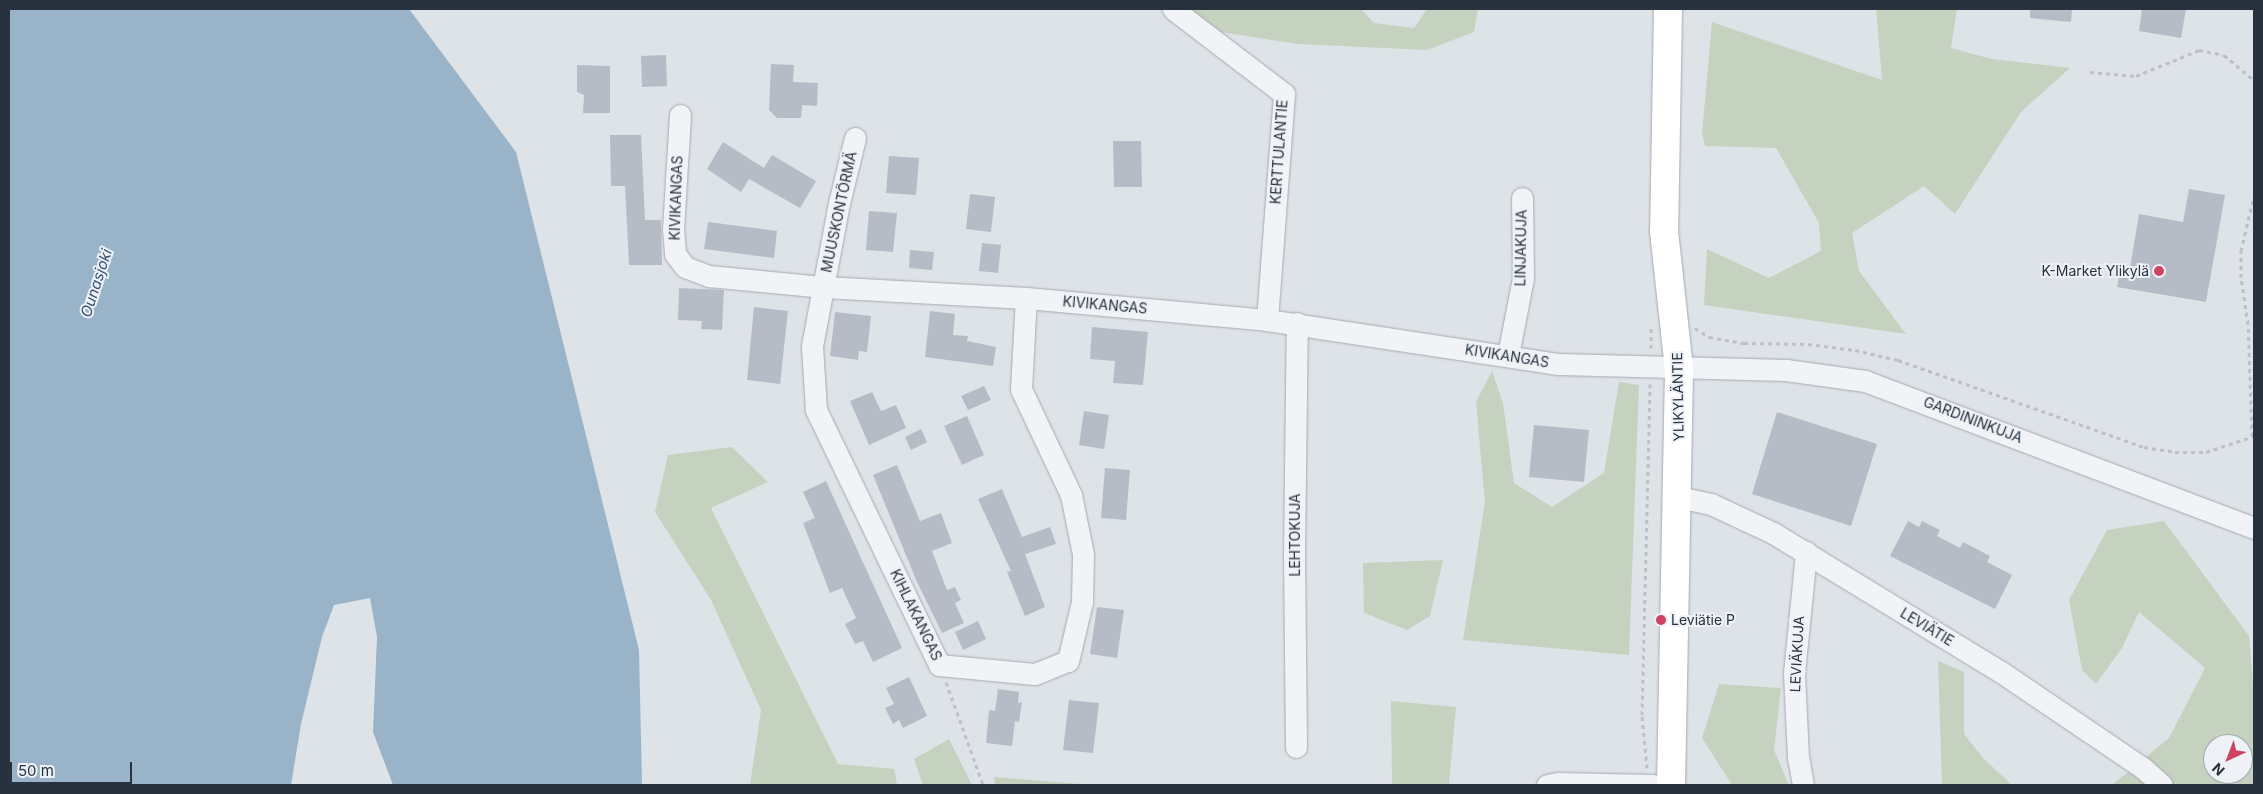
<!DOCTYPE html>
<html>
<head>
<meta charset="utf-8">
<style>
  body { margin:0 }
  #map { position:relative; width:2263px; height:794px; overflow:hidden; background:#dee3e8; font-family:Inter,sans-serif }
  div>[style] { position:absolute }
  [style*='--x'] { left:calc(var(--x)*1px); top:calc(var(--y)*1px); width:calc(var(--w)*1px); rotate:calc(var(--a)*1deg) }
  .green>* { inset:0; background:#c6d2c0 }
  .water>* { inset:0; background:#99b3c8 }
  .building>* { inset:0; background:#b6bcc5 }
  .path>* { height:3px; margin-top:-1.5px; transform-origin:0; background:repeating-linear-gradient(90deg,#bdc1c6 0 4px,transparent 0 8px) }
  .roads { filter:drop-shadow(0 0 1px #a4aab2) drop-shadow(0 0 1px #a4aab2) }
  .minor>* { height:21px; margin:-10.5px; padding:0 10.5px; transform-origin:10.5px; border-radius:10.5px; background:#f1f3f6 }
  .major>* { height:28px; margin:-14px; padding:0 14px; transform-origin:14px; border-radius:14px; background:#fff }
  .dots>* { width:14px; height:14px; translate:-50% -50%; box-sizing:border-box; border:2px solid #eef2f6; border-radius:50% }
  span { translate:-50% -50%; white-space:nowrap; text-align:center; line-height:1.15; -webkit-text-stroke:4px #eef2f6; paint-order:stroke }
  .street-label { font-size:14px; color:#28323f }
  .poi-label { font-size:14px; color:#28323f }
  .right { translate:-100% -50%; text-align:right }
  .left { translate:0 -50%; text-align:left }
  .water-label { font-size:15px; color:#325373; font-style:italic }
  .frame { position:absolute; inset:0; border:10px solid #28323f; pointer-events:none }
  .north { position:absolute; left:2203px; top:734px; width:50px; height:50px; box-sizing:border-box; background:#eef2f6; border:1px solid #9fa5ad; border-radius:50%; rotate:223deg; font-size:14px; font-weight:700; line-height:20px; text-align:center; color:#28323f }
  .north::after { content:''; display:block; margin:auto; width:18px; height:22px; background:#ce4362; clip-path:polygon(50% 0,100% 100%,50% 72%,0 100%) }
  .scale { position:absolute; left:10px; top:762px; width:122px; height:22px; box-sizing:border-box; border:2px solid #28323f; border-top:0; padding-left:6px; font-size:15px; line-height:18px; white-space:nowrap; color:#28323f; -webkit-text-stroke:4px #eef2f6; paint-order:stroke }
</style>
</head>
<body>
<div id="map">
  <div class="green">
    <i style="clip-path:polygon(1179px 9px,1361px 9px,1374px 23px,1414px 28px,1427px 9px,1478px 9px,1474px 32px,1427px 50px,1298px 44px,1202px 29px)"></i>
    <i style="clip-path:polygon(1876px 9px,1957px 9px,1951px 48px,1992px 59px,2070px 68px,2021px 112px,1955px 214px,1924px 186px,1852px 233px,1859px 271px,1906px 334px,1704px 305px,1707px 249px,1769px 278px,1821px 251px,1819px 223px,1776px 148px,1705px 146px,1702px 133px,1712px 22px,1882px 80px)"></i>
    <i style="clip-path:polygon(1492px 371px,1503px 403px,1514px 483px,1552px 507px,1604px 473px,1619px 382px,1639px 385px,1629px 655px,1463px 640px,1485px 502px,1476px 402px)"></i>
    <i style="clip-path:polygon(732px 447px,768px 482px,711px 508px,838px 764px,894px 769px,897px 785px,750px 785px,761px 710px,711px 600px,655px 512px,668px 455px)"></i>
    <i style="clip-path:polygon(evenodd,2164px 521px,2249px 636px,2254px 695px,2254px 785px,2112px 785px,2169px 738px,2205px 668px,2139px 612px,2122px 648px,2096px 684px,2082px 670px,2069px 600px,2107px 530px,2164px 521px,2213px 744px,2243px 744px,2243px 774px,2213px 774px,2213px 744px)"></i>
    <i style="clip-path:polygon(1443px 560px,1430px 616px,1407px 630px,1364px 613px,1363px 563px)"></i>
    <i style="clip-path:polygon(1938px 661px,1964px 672px,1964px 734px,1983px 758px,2012px 785px,1942px 785px)"></i>
    <i style="clip-path:polygon(1719px 684px,1781px 688px,1774px 750px,1789px 785px,1732px 785px,1702px 738px)"></i>
    <i style="clip-path:polygon(1391px 701px,1456px 707px,1449px 785px,1392px 785px)"></i>
    <i style="clip-path:polygon(949px 739px,972px 785px,923px 785px,914px 759px)"></i>
    <i style="clip-path:polygon(994px 777px,1007px 778px,1093px 785px,995px 785px)"></i>
  </div>
  <div class="water">
    <i style="clip-path:polygon(9px 9px,409px 9px,516px 152px,639px 650px,642px 785px,393px 785px,373px 732px,377px 637px,370px 598px,334px 605px,322px 637px,301px 724px,291px 785px,9px 785px)"></i>
  </div>
  <div class="building">
    <i style="clip-path:polygon(2030px 9px,2072px 9px,2071px 22px,2030px 18px)"></i>
    <i style="clip-path:polygon(2142px 9px,2186px 9px,2181px 38px,2139px 31px)"></i>
    <i style="clip-path:polygon(666px 55px,667px 86px,642px 87px,641px 56px)"></i>
    <i style="clip-path:polygon(771px 64px,794px 65px,793px 82px,818px 83px,817px 106px,802px 105px,801px 118px,777px 118px,769px 110px)"></i>
    <i style="clip-path:polygon(577px 65px,610px 66px,610px 113px,583px 113px,584px 95px,577px 92px)"></i>
    <i style="clip-path:polygon(610px 135px,641px 135px,645px 220px,661px 220px,662px 265px,629px 265px,625px 186px,611px 186px)"></i>
    <i style="clip-path:polygon(1113px 141px,1141px 141px,1142px 187px,1114px 187px)"></i>
    <i style="clip-path:polygon(723px 142px,764px 168px,772px 155px,816px 181px,800px 208px,749px 179px,741px 192px,707px 169px)"></i>
    <i style="clip-path:polygon(889px 156px,919px 158px,916px 195px,886px 193px)"></i>
    <i style="clip-path:polygon(2189px 189px,2225px 195px,2206px 302px,2117px 287px,2121px 266px,2130px 268px,2139px 214px,2183px 222px)"></i>
    <i style="clip-path:polygon(970px 194px,995px 197px,991px 232px,966px 229px)"></i>
    <i style="clip-path:polygon(869px 211px,897px 213px,893px 252px,866px 250px)"></i>
    <i style="clip-path:polygon(708px 222px,777px 231px,774px 258px,704px 249px)"></i>
    <i style="clip-path:polygon(982px 243px,1001px 245px,998px 273px,979px 271px)"></i>
    <i style="clip-path:polygon(910px 250px,934px 252px,932px 270px,909px 268px)"></i>
    <i style="clip-path:polygon(679px 288px,724px 290px,722px 330px,701px 329px,702px 321px,678px 320px)"></i>
    <i style="clip-path:polygon(754px 307px,788px 311px,780px 384px,747px 380px)"></i>
    <i style="clip-path:polygon(930px 311px,955px 314px,953px 335px,968px 336px,967px 341px,996px 347px,993px 366px,925px 357px)"></i>
    <i style="clip-path:polygon(835px 312px,871px 316px,867px 352px,859px 351px,858px 360px,830px 356px)"></i>
    <i style="clip-path:polygon(1092px 327px,1148px 332px,1143px 385px,1113px 383px,1115px 361px,1090px 359px)"></i>
    <i style="clip-path:polygon(984px 386px,991px 400px,968px 410px,961px 396px)"></i>
    <i style="clip-path:polygon(872px 392px,881px 411px,896px 405px,906px 428px,869px 445px,850px 401px)"></i>
    <i style="clip-path:polygon(1084px 411px,1109px 415px,1104px 449px,1079px 445px)"></i>
    <i style="clip-path:polygon(1777px 412px,1877px 444px,1851px 526px,1752px 494px)"></i>
    <i style="clip-path:polygon(967px 416px,984px 455px,962px 465px,944px 426px)"></i>
    <i style="clip-path:polygon(1534px 425px,1589px 430px,1584px 482px,1529px 477px)"></i>
    <i style="clip-path:polygon(921px 429px,927px 442px,911px 450px,905px 437px)"></i>
    <i style="clip-path:polygon(897px 465px,920px 521px,941px 513px,952px 543px,932px 551px,947px 590px,955px 587px,961px 600px,955px 603px,964px 623px,942px 633px,917px 582px,873px 475px)"></i>
    <i style="clip-path:polygon(1105px 468px,1130px 470px,1126px 520px,1101px 518px)"></i>
    <i style="clip-path:polygon(826px 481px,902px 648px,873px 662px,863px 641px,855px 644px,845px 624px,856px 618px,842px 588px,830px 593px,803px 523px,815px 518px,803px 492px)"></i>
    <i style="clip-path:polygon(1002px 489px,1022px 537px,1050px 527px,1056px 544px,1025px 554px,1045px 607px,1025px 616px,1007px 572px,1011px 571px,978px 499px)"></i>
    <i style="clip-path:polygon(1908px 521px,1919px 527px,1922px 521px,1940px 530px,1937px 536px,1960px 548px,1963px 542px,1990px 556px,1987px 562px,2012px 575px,1995px 609px,1890px 556px)"></i>
    <i style="clip-path:polygon(1097px 607px,1124px 610px,1117px 658px,1090px 654px)"></i>
    <i style="clip-path:polygon(978px 621px,986px 639px,963px 650px,955px 632px)"></i>
    <i style="clip-path:polygon(909px 677px,927px 716px,903px 728px,899px 720px,893px 724px,885px 708px,894px 704px,886px 688px)"></i>
    <i style="clip-path:polygon(998px 689px,1019px 692px,1018px 703px,1022px 702px,1019px 722px,1015px 721px,1012px 746px,986px 743px,989px 710px,995px 711px)"></i>
    <i style="clip-path:polygon(1069px 700px,1099px 703px,1093px 753px,1063px 750px)"></i>
  </div>
  <div class="path">
    <i style="--x:2090;--y:72;--w:46;--a:5"></i>
    <i style="--x:2136;--y:76;--w:68;--a:-22.4"></i>
    <i style="--x:2199;--y:50;--w:25;--a:11"></i>
    <i style="--x:2224;--y:55;--w:39;--a:40"></i>
    <i style="--x:1695;--y:328;--w:17;--a:33"></i>
    <i style="--x:1709;--y:337;--w:36;--a:10"></i>
    <i style="--x:1744;--y:343;--w:64;--a:0.9"></i>
    <i style="--x:1808;--y:344;--w:47;--a:7.3"></i>
    <i style="--x:1855;--y:350;--w:44;--a:13.1"></i>
    <i style="--x:1898;--y:360;--w:261;--a:19.5"></i>
    <i style="--x:2144;--y:447;--w:31;--a:9"></i>
    <i style="--x:2175;--y:452;--w:31;--a:0"></i>
    <i style="--x:2206;--y:452;--w:51;--a:-18.4"></i>
    <i style="--x:1651;--y:348;--w:21;--a:-90"></i>
    <i style="--x:2252;--y:436;--w:112;--a:-92"></i>
    <i style="--x:2248;--y:324;--w:48;--a:-98.5"></i>
    <i style="--x:2241;--y:277;--w:26;--a:-90"></i>
    <i style="--x:2241;--y:251;--w:57;--a:-76.9"></i>
    <i style="--x:946;--y:682;--w:109;--a:70.2"></i>
    <i style="--x:1647;--y:768;--w:53;--a:-95.4"></i>
    <i style="--x:1642;--y:715;--w:331;--a:-88.6"></i>
  </div>
  <div class="roads">
    <div class="minor">
      <i style="--x:1173;--y:9;--w:140;--a:37.4"></i>
      <i style="--x:1284;--y:94;--w:227;--a:94.3"></i>
      <i style="--x:680;--y:115;--w:114;--a:93.5"></i>
      <i style="--x:673;--y:229;--w:25;--a:85"></i>
      <i style="--x:675;--y:254;--w:16;--a:52"></i>
      <i style="--x:685;--y:267;--w:26;--a:21"></i>
      <i style="--x:709;--y:276;--w:116;--a:5.5"></i>
      <i style="--x:824;--y:287;--w:202;--a:3.1"></i>
      <i style="--x:1026;--y:298;--w:242;--a:5.2"></i>
      <i style="--x:1267;--y:320;--w:295;--a:8.6"></i>
      <i style="--x:1559;--y:364;--w:227;--a:1.5"></i>
      <i style="--x:1786;--y:370;--w:80;--a:7.9"></i>
      <i style="--x:1865;--y:381;--w:416;--a:20.7"></i>
      <i style="--x:855;--y:138;--w:67;--a:103.8"></i>
      <i style="--x:839;--y:203;--w:146;--a:100.7"></i>
      <i style="--x:812;--y:346;--w:64;--a:86.4"></i>
      <i style="--x:816;--y:410;--w:283;--a:64.2"></i>
      <i style="--x:939;--y:665;--w:96;--a:5.4"></i>
      <i style="--x:1035;--y:674;--w:35;--a:-22"></i>
      <i style="--x:1068;--y:661;--w:61;--a:-76.7"></i>
      <i style="--x:1082;--y:602;--w:48;--a:-88.8"></i>
      <i style="--x:1083;--y:554;--w:60;--a:-101.5"></i>
      <i style="--x:1071;--y:495;--w:117;--a:-115.3"></i>
      <i style="--x:1021;--y:389;--w:91;--a:-86.9"></i>
      <i style="--x:1508;--y:355;--w:78;--a:-79"></i>
      <i style="--x:1523;--y:278;--w:80;--a:-90.7"></i>
      <i style="--x:1678;--y:497;--w:34;--a:12"></i>
      <i style="--x:1711;--y:504;--w:68;--a:25.1"></i>
      <i style="--x:1773;--y:533;--w:267;--a:31.4"></i>
      <i style="--x:2001;--y:672;--w:171;--a:34.1"></i>
      <i style="--x:2143;--y:768;--w:25;--a:42"></i>
      <i style="--x:1296;--y:747;--w:192;--a:-90.6"></i>
      <i style="--x:1294;--y:555;--w:232;--a:-89.3"></i>
      <i style="--x:1547;--y:785;--w:11;--a:-10"></i>
      <i style="--x:1558;--y:783;--w:95;--a:1.2"></i>
      <i style="--x:1803;--y:785;--w:27;--a:-100"></i>
      <i style="--x:1798;--y:758;--w:85;--a:-92.7"></i>
      <i style="--x:1794;--y:673;--w:122;--a:-84.3"></i>
    </div>
    <div class="major">
      <i style="--x:1668;--y:9;--w:222;--a:91"></i>
      <i style="--x:1664;--y:231;--w:140;--a:83.8"></i>
      <i style="--x:1679;--y:370;--w:415;--a:91.1"></i>
    </div>
  </div>
  <div class="dots">
    <i style="left:2159px;top:271px;background:#ce4362"></i>
    <i style="left:1661px;top:620px;background:#ce4362"></i>
  </div>
  <div class="street-label">
    <span style="left:1279px;top:152px;rotate:-86deg">KERTTULANTIE</span>
    <span style="left:676px;top:198px;rotate:-88deg">KIVIKANGAS</span>
    <span style="left:839px;top:212px;rotate:-78deg">MUUSKONTÖRMÄ</span>
    <span style="left:1521px;top:248px;rotate:-89deg">LINJAKUJA</span>
    <span style="left:1105px;top:305px;rotate:5deg">KIVIKANGAS</span>
    <span style="left:1507px;top:356px;rotate:9deg">KIVIKANGAS</span>
    <span style="left:1678px;top:397px;rotate:-91deg">YLIKYLÄNTIE</span>
    <span style="left:1973px;top:420px;rotate:21deg">GARDININKUJA</span>
    <span style="left:1295px;top:535px;rotate:-90deg">LEHTOKUJA</span>
    <span style="left:916px;top:615px;rotate:64deg">KIHLAKANGAS</span>
    <span style="left:1927px;top:627px;rotate:31deg">LEVIÄTIE</span>
    <span style="left:1797px;top:654px;rotate:-87deg">LEVIÄKUJA</span>
  </div>
  <div class="poi-label">
    <span class="right" style="left:2149px;top:271px">K-Market Ylikylä</span>
    <span class="left" style="left:1671px;top:620px">Leviätie P</span>
  </div>
  <div class="water-label">
    <span style="left:96px;top:283px;rotate:-72deg">Ounasjoki</span>
  </div>
  <div class="frame"></div>
  <div class="north">N</div>
  <div class="scale">50 m</div>
</div>
</body>
</html>
